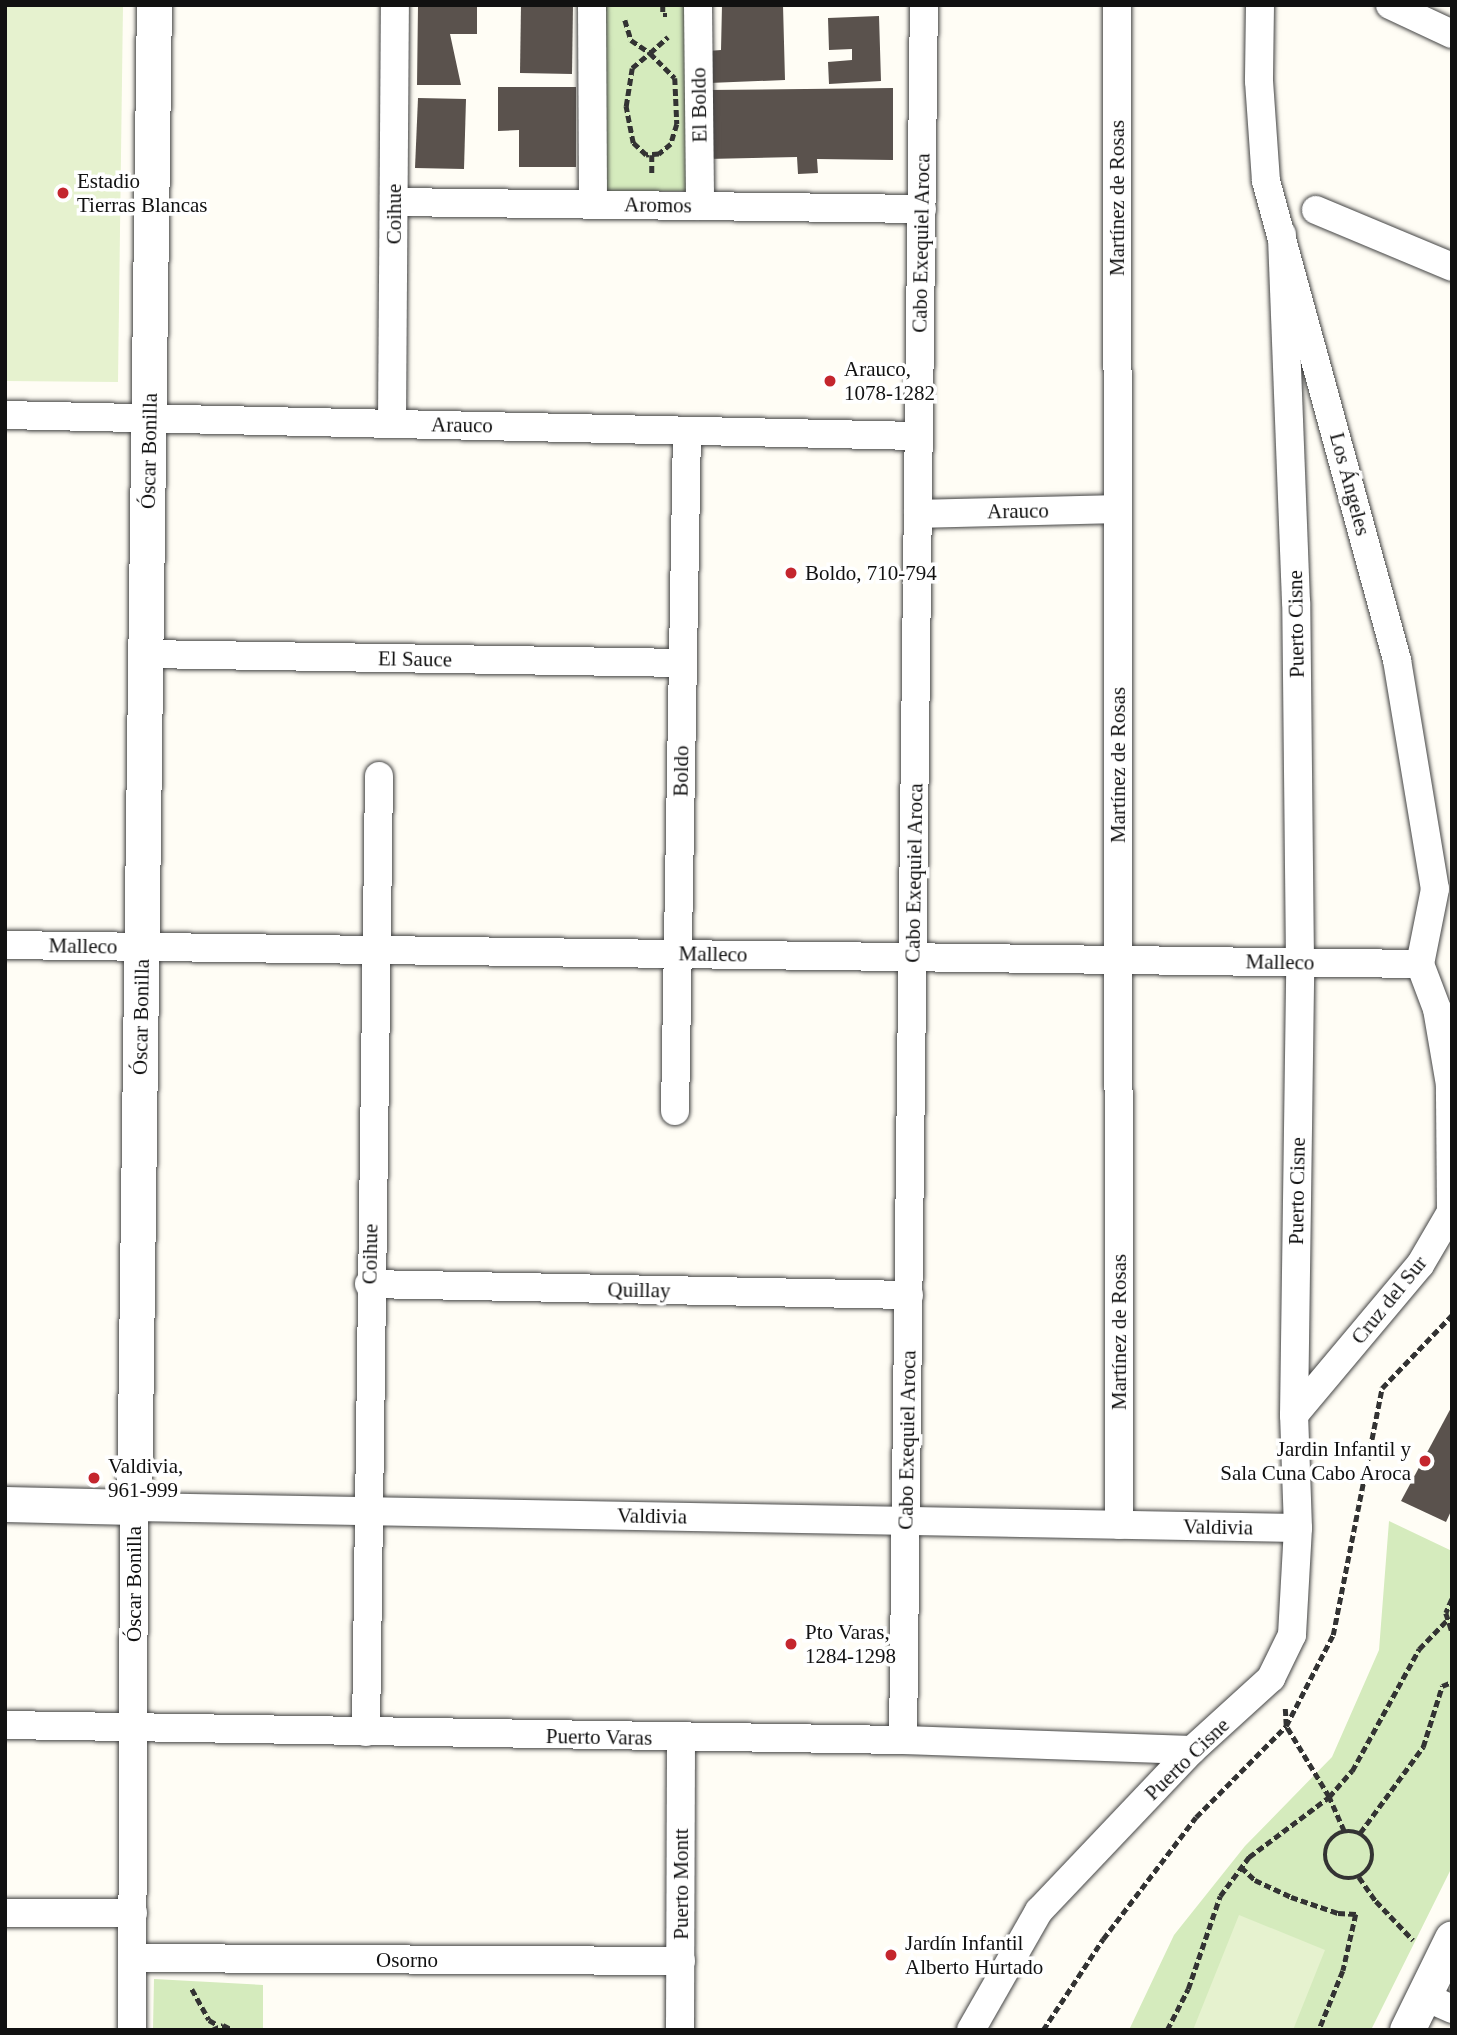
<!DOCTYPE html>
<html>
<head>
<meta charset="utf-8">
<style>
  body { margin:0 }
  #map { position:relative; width:1457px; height:2035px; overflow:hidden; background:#fffdf5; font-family:Georgia,serif }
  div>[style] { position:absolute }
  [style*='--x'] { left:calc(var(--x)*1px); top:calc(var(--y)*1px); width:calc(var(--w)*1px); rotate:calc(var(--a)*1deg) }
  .green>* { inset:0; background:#d5ebbd }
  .pitch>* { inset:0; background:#e6f2cf }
  .building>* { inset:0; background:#5a524d }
  .path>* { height:4.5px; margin-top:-2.25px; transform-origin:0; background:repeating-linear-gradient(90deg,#333 0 7px,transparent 0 10.5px) }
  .path>.ring { margin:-2.25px; padding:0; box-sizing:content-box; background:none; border:4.5px solid #333; border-radius:50% }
  .roads { filter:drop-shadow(0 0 2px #444) drop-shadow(0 0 2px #444) }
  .minor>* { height:28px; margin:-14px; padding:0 14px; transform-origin:14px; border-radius:14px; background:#fff }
  .tertiary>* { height:35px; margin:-17.5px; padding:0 17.5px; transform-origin:17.5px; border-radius:17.5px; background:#fff }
  .dots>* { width:19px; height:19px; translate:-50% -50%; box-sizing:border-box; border:4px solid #fff; border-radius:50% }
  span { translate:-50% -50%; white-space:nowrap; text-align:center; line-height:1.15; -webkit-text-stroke:7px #fff; paint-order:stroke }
  .street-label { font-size:21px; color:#111 }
  .poi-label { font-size:21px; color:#111 }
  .left { translate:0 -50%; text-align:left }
  .right { translate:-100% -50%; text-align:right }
  .frame { position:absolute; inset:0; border:7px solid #111; pointer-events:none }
</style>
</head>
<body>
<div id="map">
  <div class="green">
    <i style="clip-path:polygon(603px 5px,690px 5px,689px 191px,603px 191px)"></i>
    <i style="clip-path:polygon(1389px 1521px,1452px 1551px,1452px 1867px,1371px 2030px,1129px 2030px,1174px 1935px,1245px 1846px,1332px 1757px,1379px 1650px)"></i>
    <i style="clip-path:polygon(154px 1979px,263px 1985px,263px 2030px,153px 2030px)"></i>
  </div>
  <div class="pitch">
    <i style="clip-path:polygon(5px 5px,123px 5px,118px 382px,5px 381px)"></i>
    <i style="clip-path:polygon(1239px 1915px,1325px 1950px,1293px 2030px,1193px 2030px)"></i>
  </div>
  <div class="building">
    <i style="clip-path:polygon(418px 5px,477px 5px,477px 34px,450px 34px,461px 85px,417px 85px)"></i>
    <i style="clip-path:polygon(521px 5px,573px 5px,572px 74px,520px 73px)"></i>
    <i style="clip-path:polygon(722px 5px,783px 5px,785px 80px,709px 83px,708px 51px,721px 50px)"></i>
    <i style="clip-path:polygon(879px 16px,881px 81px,829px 84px,828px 62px,852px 60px,852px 49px,829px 50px,828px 18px)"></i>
    <i style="clip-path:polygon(498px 87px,576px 87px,576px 167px,519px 167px,519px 130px,498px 131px)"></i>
    <i style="clip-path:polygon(893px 88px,893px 160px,817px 159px,818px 173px,798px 174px,797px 157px,707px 159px,707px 90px)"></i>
    <i style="clip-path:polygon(418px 98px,466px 99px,464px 169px,415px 168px)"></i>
    <i style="clip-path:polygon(1452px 1406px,1452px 1509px,1446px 1522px,1401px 1501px)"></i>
  </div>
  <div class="path">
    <i style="--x:663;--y:5;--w:10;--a:90"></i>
    <i style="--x:663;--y:15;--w:4;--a:0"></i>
    <i style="--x:625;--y:20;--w:21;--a:73"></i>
    <i style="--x:631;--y:40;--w:23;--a:34"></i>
    <i style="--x:650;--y:53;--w:24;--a:-42"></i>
    <i style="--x:650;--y:53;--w:35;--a:45"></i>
    <i style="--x:675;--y:78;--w:46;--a:87.5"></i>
    <i style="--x:677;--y:124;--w:21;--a:107"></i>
    <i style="--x:671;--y:144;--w:16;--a:140"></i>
    <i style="--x:659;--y:154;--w:13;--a:176"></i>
    <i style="--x:646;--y:155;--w:18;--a:-137"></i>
    <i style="--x:633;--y:143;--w:38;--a:-101"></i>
    <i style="--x:626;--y:106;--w:38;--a:-81"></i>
    <i style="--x:632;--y:68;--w:23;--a:-40"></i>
    <i style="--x:652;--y:155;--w:20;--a:90"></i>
    <i style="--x:1452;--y:1599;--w:15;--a:113"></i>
    <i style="--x:1446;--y:1613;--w:19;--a:72"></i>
    <i class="ring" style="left:1325px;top:1831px;width:43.5px;height:43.5px"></i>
    <i style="--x:1344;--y:1831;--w:37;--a:-114"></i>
    <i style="--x:1329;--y:1797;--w:35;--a:-49"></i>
    <i style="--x:1352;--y:1771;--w:139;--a:-61.2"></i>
    <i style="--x:1419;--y:1649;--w:39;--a:-46"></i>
    <i style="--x:1360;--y:1833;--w:107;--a:-53.8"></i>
    <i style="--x:1423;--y:1747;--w:64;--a:-72.7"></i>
    <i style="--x:1442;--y:1686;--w:11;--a:-22"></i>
    <i style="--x:1241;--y:1867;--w:19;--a:43"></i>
    <i style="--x:1255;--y:1880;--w:40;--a:25"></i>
    <i style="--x:1291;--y:1897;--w:50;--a:18.8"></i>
    <i style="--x:1338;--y:1913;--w:18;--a:3"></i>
    <i style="--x:1356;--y:1914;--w:58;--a:102.8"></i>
    <i style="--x:1343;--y:1971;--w:64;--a:112.1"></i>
    <i style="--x:1359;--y:1877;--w:29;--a:55"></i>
    <i style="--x:1376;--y:1901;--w:54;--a:46.5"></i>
    <i style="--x:192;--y:1989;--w:35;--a:61"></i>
    <i style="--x:209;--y:2020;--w:10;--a:29"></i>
    <i style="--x:212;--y:2030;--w:12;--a:-24"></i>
    <i style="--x:223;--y:2025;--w:11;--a:27"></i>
    <i style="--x:1043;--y:2030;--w:109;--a:-56.6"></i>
    <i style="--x:1103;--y:1939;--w:153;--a:-52.7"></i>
    <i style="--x:1196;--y:1817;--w:128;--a:-45.3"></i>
    <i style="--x:1286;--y:1726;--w:102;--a:-62.7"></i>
    <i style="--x:1333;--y:1635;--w:252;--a:-78.8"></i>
    <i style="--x:1382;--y:1388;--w:101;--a:-46.2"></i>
    <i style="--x:1167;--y:2030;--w:46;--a:-62.9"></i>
    <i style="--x:1188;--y:1989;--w:98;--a:-71"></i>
    <i style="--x:1220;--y:1896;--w:49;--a:-53.4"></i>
    <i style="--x:1249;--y:1857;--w:100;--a:-36.9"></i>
    <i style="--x:1329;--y:1797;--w:83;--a:-121.2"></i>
    <i style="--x:1286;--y:1726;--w:18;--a:-93"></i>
  </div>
  <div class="roads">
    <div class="minor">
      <i style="--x:592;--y:5;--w:200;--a:89.7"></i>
      <i style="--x:698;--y:5;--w:201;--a:89.4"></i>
      <i style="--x:1117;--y:5;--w:1520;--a:89.92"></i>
      <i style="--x:1260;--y:5;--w:76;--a:90.8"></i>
      <i style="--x:1259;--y:81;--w:100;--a:86"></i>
      <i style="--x:1266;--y:181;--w:497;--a:74.7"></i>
      <i style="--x:1397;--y:660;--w:232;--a:80.6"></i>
      <i style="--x:1435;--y:889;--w:76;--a:101.3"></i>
      <i style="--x:1390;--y:5;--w:68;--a:25.1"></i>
      <i style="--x:394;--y:202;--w:528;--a:0.76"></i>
      <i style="--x:1316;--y:210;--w:147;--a:22.7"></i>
      <i style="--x:5;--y:415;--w:914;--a:1.32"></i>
      <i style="--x:392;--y:423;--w:418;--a:-89.6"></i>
      <i style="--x:918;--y:514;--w:199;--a:-1.4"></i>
      <i style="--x:146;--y:654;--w:537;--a:0.96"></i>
      <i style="--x:5;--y:945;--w:1415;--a:0.77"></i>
      <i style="--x:675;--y:1111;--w:680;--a:-88.99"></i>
      <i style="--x:369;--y:1284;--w:540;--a:1.17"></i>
      <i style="--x:1294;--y:1415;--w:196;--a:-50"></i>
      <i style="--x:1420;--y:1265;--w:61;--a:-59.7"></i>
      <i style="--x:1451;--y:1212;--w:127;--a:-90.5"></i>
      <i style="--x:1450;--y:1085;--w:77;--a:-99.7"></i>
      <i style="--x:1437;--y:1009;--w:48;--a:-110.7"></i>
      <i style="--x:5;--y:1725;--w:898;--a:0.96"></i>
      <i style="--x:903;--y:1740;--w:289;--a:2"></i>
      <i style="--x:366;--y:1732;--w:956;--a:-89.22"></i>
      <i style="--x:903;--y:1740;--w:1735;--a:-89.31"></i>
      <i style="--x:5;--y:1913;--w:128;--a:0"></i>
      <i style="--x:132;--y:1958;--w:549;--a:0.31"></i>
      <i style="--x:1423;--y:1996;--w:32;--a:24"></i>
      <i style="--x:132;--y:2030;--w:523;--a:-89.78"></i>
      <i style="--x:134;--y:1507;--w:1164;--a:1.03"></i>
      <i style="--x:680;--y:2030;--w:291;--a:-89.8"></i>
      <i style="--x:971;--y:2030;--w:137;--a:-60.3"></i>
      <i style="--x:1039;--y:1911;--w:222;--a:-46.5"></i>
      <i style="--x:1192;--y:1750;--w:107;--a:-42.3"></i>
      <i style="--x:1271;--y:1678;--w:48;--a:-64"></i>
      <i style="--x:1292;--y:1635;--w:107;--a:-86.8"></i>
      <i style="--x:1298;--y:1528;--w:113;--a:-92"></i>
      <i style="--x:1294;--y:1415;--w:453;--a:-89.2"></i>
      <i style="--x:1300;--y:962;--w:360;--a:-90.6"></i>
      <i style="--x:1296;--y:602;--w:368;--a:-92.2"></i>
    </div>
    <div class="tertiary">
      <i style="--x:5;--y:1504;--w:129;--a:1.3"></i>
      <i style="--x:134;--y:1507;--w:1502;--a:-89.24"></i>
      <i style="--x:1407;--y:2030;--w:102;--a:-63.9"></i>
    </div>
  </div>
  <div class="dots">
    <i style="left:63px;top:193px;background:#c4262e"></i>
    <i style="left:830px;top:381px;background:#c4262e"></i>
    <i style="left:791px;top:573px;background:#c4262e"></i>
    <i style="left:1425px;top:1461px;background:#c4262e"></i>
    <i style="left:94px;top:1478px;background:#c4262e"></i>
    <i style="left:791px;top:1644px;background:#c4262e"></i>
    <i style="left:891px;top:1955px;background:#c4262e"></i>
  </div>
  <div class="street-label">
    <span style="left:699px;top:105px;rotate:-91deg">El Boldo</span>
    <span style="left:1117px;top:198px;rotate:-90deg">Martínez de Rosas</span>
    <span style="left:658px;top:205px;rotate:1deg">Aromos</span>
    <span style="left:394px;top:214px;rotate:-90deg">Coihue</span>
    <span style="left:921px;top:243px;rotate:-89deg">Cabo Exequiel Aroca</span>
    <span style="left:462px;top:425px;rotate:1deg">Arauco</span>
    <span style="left:149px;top:451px;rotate:-89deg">Óscar Bonilla</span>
    <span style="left:1350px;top:484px;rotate:75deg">Los Ángeles</span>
    <span style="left:1018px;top:511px;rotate:-1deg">Arauco</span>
    <span style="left:1296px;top:624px;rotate:-91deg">Puerto Cisne</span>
    <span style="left:415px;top:659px;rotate:1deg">El Sauce</span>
    <span style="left:1118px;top:765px;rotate:-90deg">Martínez de Rosas</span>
    <span style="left:681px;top:771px;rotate:-89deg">Boldo</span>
    <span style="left:914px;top:873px;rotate:-89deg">Cabo Exequiel Aroca</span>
    <span style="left:83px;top:946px;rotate:1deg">Malleco</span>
    <span style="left:713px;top:954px;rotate:1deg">Malleco</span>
    <span style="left:1280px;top:962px;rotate:1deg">Malleco</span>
    <span style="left:141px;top:1017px;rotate:-89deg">Óscar Bonilla</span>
    <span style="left:1297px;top:1191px;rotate:-89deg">Puerto Cisne</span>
    <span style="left:370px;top:1254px;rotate:-89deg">Coihue</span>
    <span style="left:639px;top:1290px;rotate:1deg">Quillay</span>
    <span style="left:1389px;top:1300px;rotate:-51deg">Cruz del Sur</span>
    <span style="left:1119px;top:1332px;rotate:-90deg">Martínez de Rosas</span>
    <span style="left:907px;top:1440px;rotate:-89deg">Cabo Exequiel Aroca</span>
    <span style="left:652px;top:1516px;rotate:1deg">Valdivia</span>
    <span style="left:1218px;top:1527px;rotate:1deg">Valdivia</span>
    <span style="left:134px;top:1584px;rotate:-90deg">Óscar Bonilla</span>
    <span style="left:599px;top:1737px;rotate:1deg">Puerto Varas</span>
    <span style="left:1187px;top:1759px;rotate:-44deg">Puerto Cisne</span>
    <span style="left:681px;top:1884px;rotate:-90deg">Puerto Montt</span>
    <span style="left:407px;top:1960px">Osorno</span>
  </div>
  <div class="poi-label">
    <span class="left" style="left:77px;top:193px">Estadio<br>Tierras Blancas</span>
    <span class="left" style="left:844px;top:381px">Arauco,<br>1078-1282</span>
    <span class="left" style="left:805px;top:573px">Boldo, 710-794</span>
    <span class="right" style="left:1411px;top:1461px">Jardin Infantil y<br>Sala Cuna Cabo Aroca</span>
    <span class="left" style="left:108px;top:1478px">Valdivia,<br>961-999</span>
    <span class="left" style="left:805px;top:1644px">Pto Varas,<br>1284-1298</span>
    <span class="left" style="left:905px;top:1955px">Jardín Infantil<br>Alberto Hurtado</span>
  </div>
  <div class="frame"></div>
</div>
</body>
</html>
